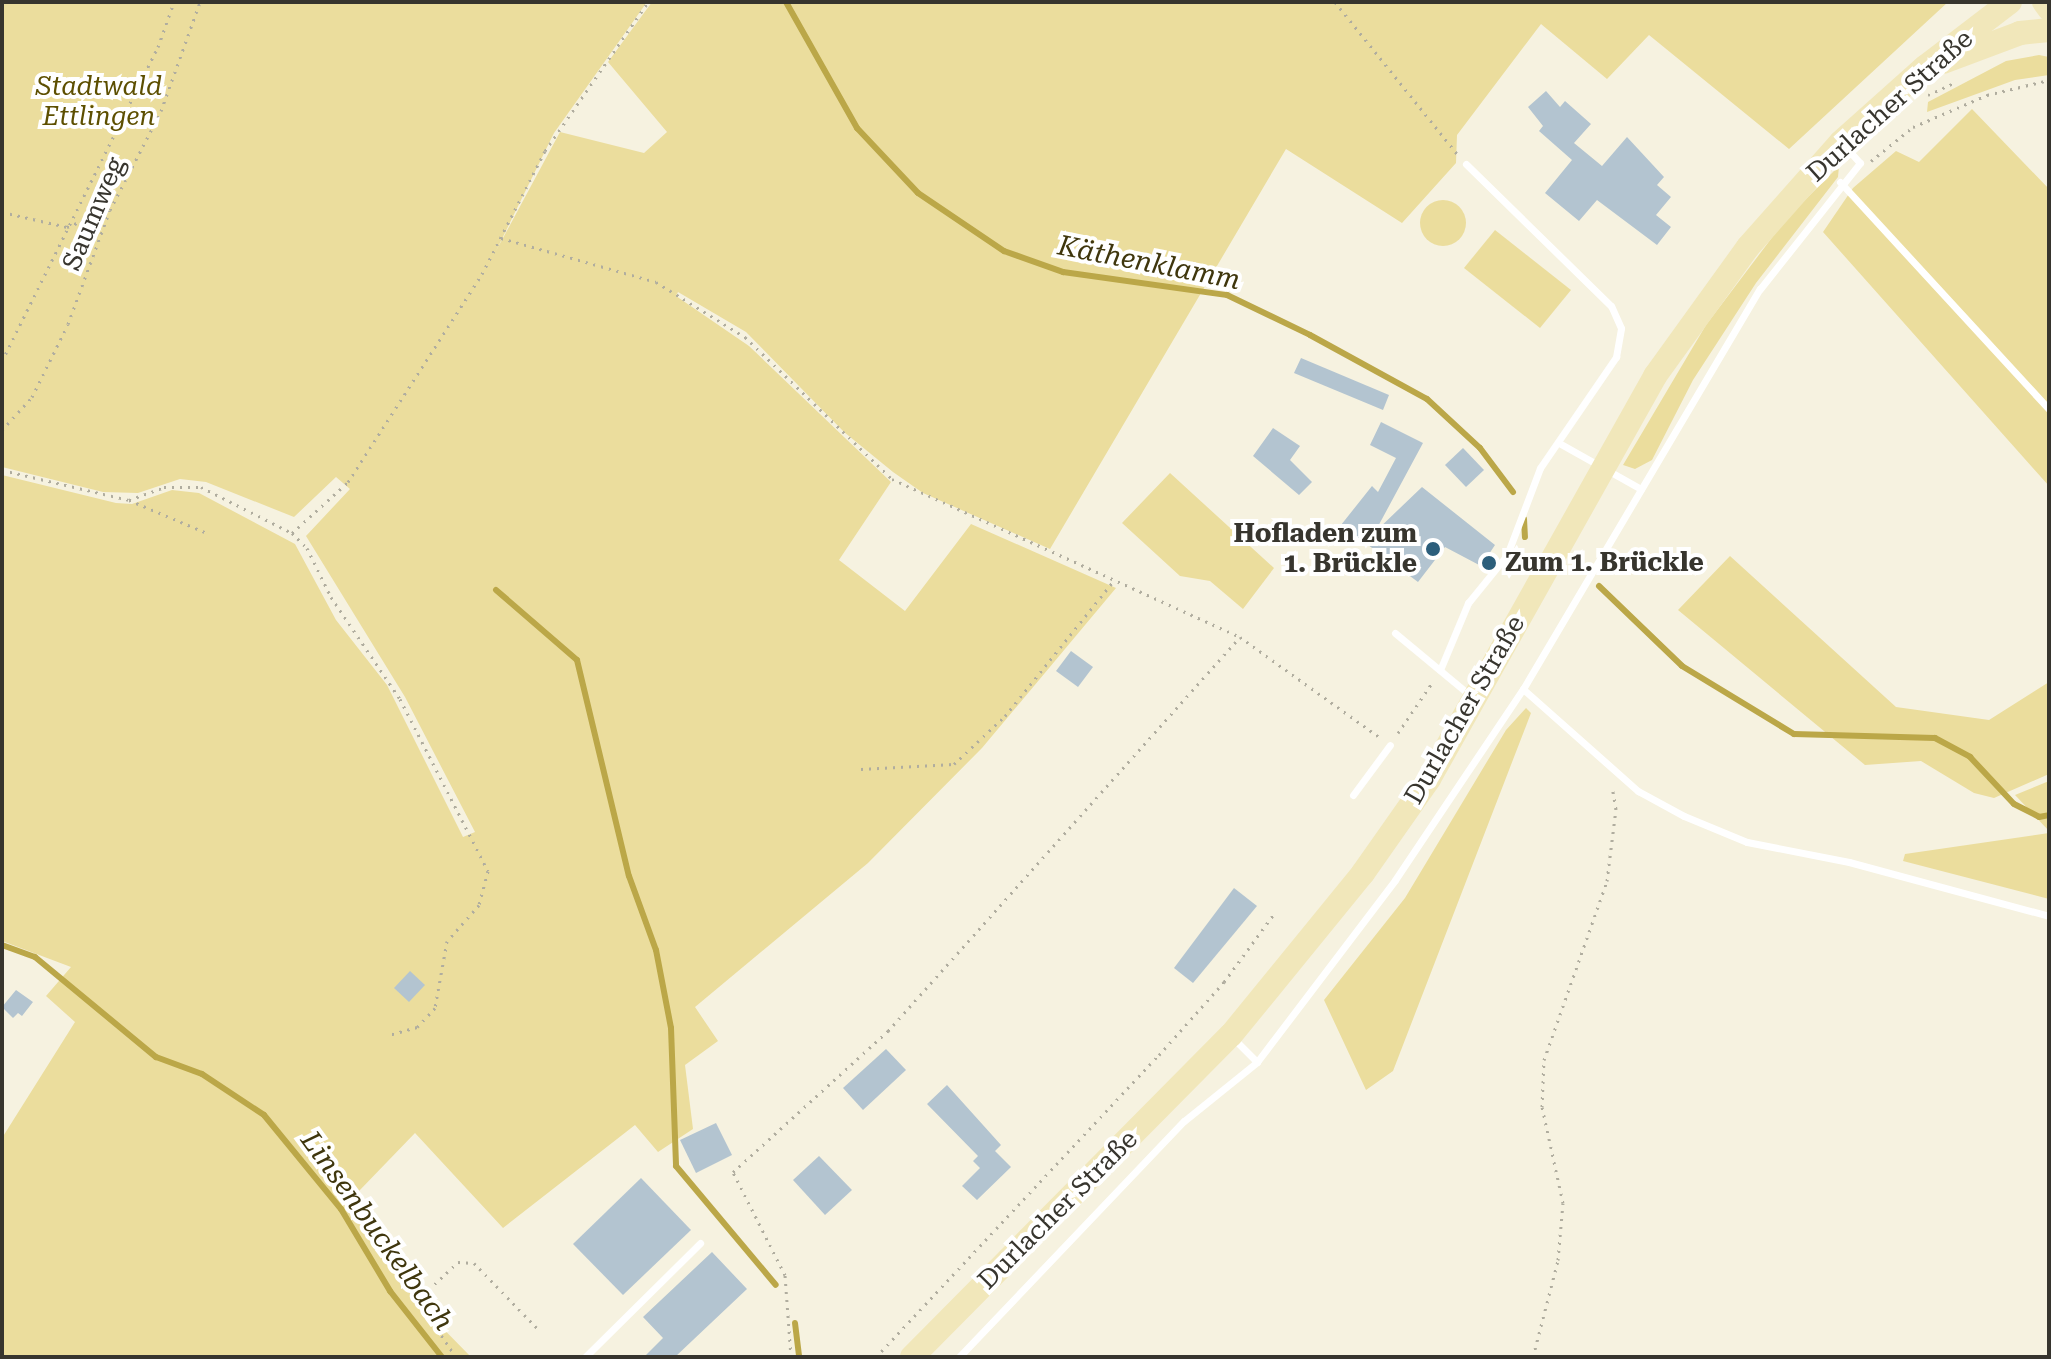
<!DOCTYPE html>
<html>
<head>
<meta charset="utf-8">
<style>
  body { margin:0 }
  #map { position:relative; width:2051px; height:1359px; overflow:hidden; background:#f6f2e0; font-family:"Roboto Serif",serif }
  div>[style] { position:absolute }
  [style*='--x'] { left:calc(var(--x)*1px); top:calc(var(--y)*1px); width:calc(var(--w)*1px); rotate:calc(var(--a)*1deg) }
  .green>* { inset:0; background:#ebdd9d }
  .round { border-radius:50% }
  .stream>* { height:6px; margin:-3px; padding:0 3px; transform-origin:3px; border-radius:3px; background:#bba748 }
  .building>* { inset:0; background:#b3c4d0 }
  .path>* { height:3px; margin-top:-1.5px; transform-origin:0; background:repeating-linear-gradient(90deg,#b0ad9f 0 2px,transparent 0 8px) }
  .service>* { height:7px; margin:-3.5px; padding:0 3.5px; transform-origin:3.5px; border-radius:3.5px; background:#fff }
  .primary>* { height:24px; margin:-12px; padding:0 12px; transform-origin:12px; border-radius:12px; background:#f1e7ba }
  .dots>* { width:22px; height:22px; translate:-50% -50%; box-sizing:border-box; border:4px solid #fff; border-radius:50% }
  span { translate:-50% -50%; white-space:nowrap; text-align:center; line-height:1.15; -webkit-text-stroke:8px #fff; paint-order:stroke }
  .park-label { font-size:26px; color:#5d4f01; font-style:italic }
  .street-label { font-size:26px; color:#37352e }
  .poi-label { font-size:26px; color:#37352e; font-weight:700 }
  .right { translate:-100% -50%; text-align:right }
  .left { translate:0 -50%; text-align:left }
  .water-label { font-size:28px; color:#3f360d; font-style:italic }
  .frame { position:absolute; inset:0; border:4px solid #37352e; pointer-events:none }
</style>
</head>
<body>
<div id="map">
  <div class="green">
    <i style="clip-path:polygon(2px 2px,647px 2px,554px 133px,496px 251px,560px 132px,644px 153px,667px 132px,608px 62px,652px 2px,1948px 2px,1789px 149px,1649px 35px,1607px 79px,1541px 24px,1457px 135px,1456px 163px,1402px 223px,1286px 149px,1050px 549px,923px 493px,893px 472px,844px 432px,746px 332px,678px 292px,676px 296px,749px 346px,891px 482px,839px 560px,905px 611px,971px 524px,1116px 588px,982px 748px,868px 863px,695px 1007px,718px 1041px,685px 1065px,693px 1129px,658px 1152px,635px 1125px,503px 1228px,415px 1133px,359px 1191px,420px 1289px,419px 1304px,471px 1357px,2px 1357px,2px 1138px,75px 1022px,46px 996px,71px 967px,2px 941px,2px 475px,116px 503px,132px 504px,172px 490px,199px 493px,295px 544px,336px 620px,387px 685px,463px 837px,475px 832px,405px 697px,306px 536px,350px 489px,336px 477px,294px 517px,206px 482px,180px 479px,138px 493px,103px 492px,2px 467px)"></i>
    <i style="clip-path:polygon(2039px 55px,2049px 57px,2049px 75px,2015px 80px,1927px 112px,1928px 102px,2006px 61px)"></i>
    <i style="clip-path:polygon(1972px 109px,2049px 189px,2049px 486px,1823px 232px,1853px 188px,1896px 151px,1919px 162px)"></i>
    <i style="clip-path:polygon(1839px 166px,1838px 177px,1756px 283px,1693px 380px,1652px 460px,1635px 469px,1623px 465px,1706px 325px,1786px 219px)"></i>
    <i class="round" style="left:1420px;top:200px;width:46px;height:46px"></i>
    <i style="clip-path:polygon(1495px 230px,1571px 290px,1540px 328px,1464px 268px)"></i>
    <i style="clip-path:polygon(1170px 473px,1274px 568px,1243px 609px,1210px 581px,1180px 576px,1122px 523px)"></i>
    <i style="clip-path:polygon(1730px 556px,1896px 707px,1989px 720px,2049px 682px,2049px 774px,1994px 798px,1974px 793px,1921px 761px,1865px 765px,1678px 610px)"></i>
    <i style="clip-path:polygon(1526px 708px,1531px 713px,1393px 1071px,1366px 1090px,1324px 1000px,1405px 898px,1506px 730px)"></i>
    <i style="clip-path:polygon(2049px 781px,2049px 831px,2015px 795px)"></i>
    <i style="clip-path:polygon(2049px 833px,2049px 899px,1903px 861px,1905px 854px)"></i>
  </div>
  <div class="stream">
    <i style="--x:786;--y:2;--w:145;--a:60.6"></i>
    <i style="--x:857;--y:128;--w:89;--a:46.8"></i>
    <i style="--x:918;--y:193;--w:104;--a:34"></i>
    <i style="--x:1004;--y:251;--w:63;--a:19.6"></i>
    <i style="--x:1063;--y:272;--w:166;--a:8"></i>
    <i style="--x:1227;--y:295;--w:92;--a:25.7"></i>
    <i style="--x:1310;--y:335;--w:133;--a:28.7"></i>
    <i style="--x:1427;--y:399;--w:72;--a:42.8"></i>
    <i style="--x:1480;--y:448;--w:55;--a:53.1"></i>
    <i style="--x:1524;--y:519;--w:18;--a:87"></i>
    <i style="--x:1599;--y:586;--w:115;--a:43.9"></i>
    <i style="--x:1682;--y:666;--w:131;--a:31.3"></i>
    <i style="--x:1794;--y:734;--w:141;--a:1.6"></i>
    <i style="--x:1935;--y:738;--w:40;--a:28"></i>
    <i style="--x:1970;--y:757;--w:64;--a:46.9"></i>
    <i style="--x:2014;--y:804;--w:28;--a:27"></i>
    <i style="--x:2039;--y:817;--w:10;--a:-11"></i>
    <i style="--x:496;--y:590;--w:107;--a:40.8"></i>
    <i style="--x:577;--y:660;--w:222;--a:76.5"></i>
    <i style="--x:629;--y:876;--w:79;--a:70"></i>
    <i style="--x:656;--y:950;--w:79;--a:79.1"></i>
    <i style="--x:671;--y:1028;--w:138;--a:87.9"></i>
    <i style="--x:676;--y:1166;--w:155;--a:50"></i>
    <i style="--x:2;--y:945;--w:35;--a:20"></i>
    <i style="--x:35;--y:957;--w:157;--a:39.6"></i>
    <i style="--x:156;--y:1057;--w:49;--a:20.3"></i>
    <i style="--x:202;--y:1074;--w:74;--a:33.5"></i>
    <i style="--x:264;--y:1115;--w:122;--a:50.7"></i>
    <i style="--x:341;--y:1209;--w:96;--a:59.1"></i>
    <i style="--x:390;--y:1291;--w:84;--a:51.8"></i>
    <i style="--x:795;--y:1323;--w:34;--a:83"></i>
  </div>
  <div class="building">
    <i style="clip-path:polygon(1546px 91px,1560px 107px,1565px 101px,1591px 124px,1574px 143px,1602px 166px,1627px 137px,1664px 177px,1657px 185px,1671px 197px,1656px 215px,1671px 227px,1657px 245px,1597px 200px,1579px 221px,1545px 193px,1572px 160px,1539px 131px,1543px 126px,1528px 107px)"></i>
    <i style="clip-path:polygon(1301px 358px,1389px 395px,1383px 410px,1294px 373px)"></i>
    <i style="clip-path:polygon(1381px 422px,1423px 443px,1375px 532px,1422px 487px,1495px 545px,1481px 566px,1445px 547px,1418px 582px,1341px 525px,1372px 486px,1378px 492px,1396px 458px,1370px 445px)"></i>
    <i style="clip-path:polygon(1273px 428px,1300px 446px,1290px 460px,1312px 482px,1299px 495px,1253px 456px)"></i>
    <i style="clip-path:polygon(1463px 448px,1484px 470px,1466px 487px,1445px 465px)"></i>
    <i style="clip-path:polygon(1071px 651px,1093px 667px,1078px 687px,1056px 671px)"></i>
    <i style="clip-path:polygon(1234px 888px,1257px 906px,1193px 983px,1174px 968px)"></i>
    <i style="clip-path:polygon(410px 971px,425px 985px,409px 1002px,394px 988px)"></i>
    <i style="clip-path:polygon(16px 990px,33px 1002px,22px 1016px,18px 1013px,13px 1018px,2px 1007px)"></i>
    <i style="clip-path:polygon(886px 1049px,906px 1070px,863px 1110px,843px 1088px)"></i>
    <i style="clip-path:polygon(947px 1085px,1001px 1145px,995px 1151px,1011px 1167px,977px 1200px,962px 1186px,980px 1168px,973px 1161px,978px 1156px,927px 1104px)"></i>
    <i style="clip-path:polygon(716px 1123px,732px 1155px,696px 1173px,680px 1140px)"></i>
    <i style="clip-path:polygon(819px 1156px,852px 1190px,825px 1215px,793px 1180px)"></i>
    <i style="clip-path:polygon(641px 1178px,691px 1230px,623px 1295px,573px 1244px)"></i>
    <i style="clip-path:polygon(712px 1252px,747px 1289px,675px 1357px,644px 1357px,663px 1338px,643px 1317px)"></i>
  </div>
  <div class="path">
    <i style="--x:1335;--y:2;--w:196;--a:51.2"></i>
    <i style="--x:1928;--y:95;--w:29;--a:-25"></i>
    <i style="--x:1871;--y:161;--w:54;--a:-39"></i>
    <i style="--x:1913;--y:127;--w:81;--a:-23.4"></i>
    <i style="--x:1987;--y:95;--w:64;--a:-13.6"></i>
    <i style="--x:2;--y:212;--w:67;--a:13"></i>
    <i style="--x:67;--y:227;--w:45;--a:-22"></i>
    <i style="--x:501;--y:238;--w:161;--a:15.8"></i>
    <i style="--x:656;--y:282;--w:105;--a:31.7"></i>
    <i style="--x:745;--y:337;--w:204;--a:44"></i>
    <i style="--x:892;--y:479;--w:382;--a:24.4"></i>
    <i style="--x:1240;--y:637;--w:171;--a:35.7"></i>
    <i style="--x:2;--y:361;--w:351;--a:-63.6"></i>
    <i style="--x:158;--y:47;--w:48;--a:-70.4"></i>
    <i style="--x:2;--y:430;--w:45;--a:-47.7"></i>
    <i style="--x:32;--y:397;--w:81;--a:-63.7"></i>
    <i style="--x:68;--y:324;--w:121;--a:-69.8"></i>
    <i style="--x:110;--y:210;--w:111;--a:-62.7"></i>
    <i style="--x:161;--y:111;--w:116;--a:-70.3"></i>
    <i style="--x:2;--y:470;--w:130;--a:13.3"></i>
    <i style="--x:129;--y:500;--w:37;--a:-20"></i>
    <i style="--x:164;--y:487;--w:37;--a:0"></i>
    <i style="--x:201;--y:487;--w:102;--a:26.8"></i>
    <i style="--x:292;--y:533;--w:21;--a:45"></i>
    <i style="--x:307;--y:548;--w:55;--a:63.9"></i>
    <i style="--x:331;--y:597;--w:123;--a:55.9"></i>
    <i style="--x:400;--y:699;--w:193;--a:62.9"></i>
    <i style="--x:488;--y:871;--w:35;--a:105"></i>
    <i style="--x:479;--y:905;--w:48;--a:131.6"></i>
    <i style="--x:447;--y:941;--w:68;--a:100.2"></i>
    <i style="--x:435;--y:1008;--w:26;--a:133"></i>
    <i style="--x:417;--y:1027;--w:29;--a:164"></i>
    <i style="--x:129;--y:500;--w:87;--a:23"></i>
    <i style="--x:292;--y:533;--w:76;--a:-42.3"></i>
    <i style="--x:348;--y:482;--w:247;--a:-57.2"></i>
    <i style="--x:482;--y:274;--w:138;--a:-62.9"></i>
    <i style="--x:545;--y:151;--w:181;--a:-55.3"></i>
    <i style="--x:1398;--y:733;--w:60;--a:-55.8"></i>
    <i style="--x:861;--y:769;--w:93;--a:-3.1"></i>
    <i style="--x:954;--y:764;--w:70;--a:-43.3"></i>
    <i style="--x:1005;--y:716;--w:171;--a:-51.2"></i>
    <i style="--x:456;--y:1357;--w:60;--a:-124.2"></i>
    <i style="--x:422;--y:1307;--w:12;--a:-85"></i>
    <i style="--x:423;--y:1295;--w:48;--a:-43.3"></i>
    <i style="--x:458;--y:1262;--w:16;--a:4"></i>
    <i style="--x:474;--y:1263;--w:93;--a:45.9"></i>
    <i style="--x:791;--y:1357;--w:82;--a:-94.2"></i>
    <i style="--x:785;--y:1275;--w:115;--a:-116.8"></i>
    <i style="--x:733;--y:1172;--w:210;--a:-42.3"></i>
    <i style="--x:888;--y:1031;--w:528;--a:-48.22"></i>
    <i style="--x:876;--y:1357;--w:414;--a:-46.9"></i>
    <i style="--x:1159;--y:1055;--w:98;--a:-48.3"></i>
    <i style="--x:1224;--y:982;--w:84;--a:-53.7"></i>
    <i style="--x:1533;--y:1357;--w:100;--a:-75.5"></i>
    <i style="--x:1558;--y:1260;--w:57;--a:-85"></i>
    <i style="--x:1563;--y:1203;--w:98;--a:-102.3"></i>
    <i style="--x:1542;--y:1107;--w:47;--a:-87.6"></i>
    <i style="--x:1544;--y:1060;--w:190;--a:-70.6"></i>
    <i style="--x:1607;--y:881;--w:73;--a:-82.9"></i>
    <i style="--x:1616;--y:809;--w:23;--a:-100"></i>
  </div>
  <div class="service">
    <i style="--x:1840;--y:182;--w:309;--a:47.4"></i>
    <i style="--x:1559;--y:443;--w:94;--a:29.3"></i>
    <i style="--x:1395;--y:633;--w:100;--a:39.7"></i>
    <i style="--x:1440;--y:670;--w:73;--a:-67.3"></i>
    <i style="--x:1468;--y:603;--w:62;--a:-50.9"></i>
    <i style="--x:1507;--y:555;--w:93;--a:-69.2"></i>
    <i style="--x:1540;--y:468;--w:135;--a:-55.6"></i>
    <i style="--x:1616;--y:357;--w:29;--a:-80"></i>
    <i style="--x:1621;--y:328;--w:24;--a:-114"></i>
    <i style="--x:1611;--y:306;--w:203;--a:-135.6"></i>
    <i style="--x:1523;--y:689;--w:154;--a:41.6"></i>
    <i style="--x:1638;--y:791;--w:52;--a:28.5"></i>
    <i style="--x:1684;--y:816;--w:68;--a:22.4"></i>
    <i style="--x:1747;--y:842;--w:104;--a:11.1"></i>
    <i style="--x:1849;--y:862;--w:207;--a:15.1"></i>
    <i style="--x:1353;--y:795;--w:62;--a:-53.5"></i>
    <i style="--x:1233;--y:1038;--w:34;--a:45"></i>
    <i style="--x:585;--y:1357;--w:162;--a:-44.7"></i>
    <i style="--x:959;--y:1357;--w:326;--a:-46.4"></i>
    <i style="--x:1184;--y:1121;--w:94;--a:-38.9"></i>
    <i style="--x:1257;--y:1062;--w:228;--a:-52.8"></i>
    <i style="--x:1395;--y:880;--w:230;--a:-56.2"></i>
    <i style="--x:1523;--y:689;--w:465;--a:-59.4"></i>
    <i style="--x:1760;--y:289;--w:161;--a:-51.6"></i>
    <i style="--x:1860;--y:163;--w:24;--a:-132"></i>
  </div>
  <div class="primary">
    <i style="--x:2044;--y:2;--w:9;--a:54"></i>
    <i style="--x:1943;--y:62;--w:82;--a:-20.6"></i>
    <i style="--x:2020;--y:33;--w:29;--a:-6"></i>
    <i style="--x:912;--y:1357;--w:453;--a:-45.3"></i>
    <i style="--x:1231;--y:1035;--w:209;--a:-50.8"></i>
    <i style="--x:1363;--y:873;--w:115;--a:-54.9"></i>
    <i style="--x:1429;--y:779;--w:462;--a:-60.7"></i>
    <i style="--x:1655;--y:376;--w:159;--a:-54.2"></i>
    <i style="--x:1748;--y:247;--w:140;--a:-48.5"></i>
    <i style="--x:1841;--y:142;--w:113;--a:-41.8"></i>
    <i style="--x:1925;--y:67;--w:107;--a:-37.4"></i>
  </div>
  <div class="dots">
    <i style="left:1433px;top:549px;background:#2c5e7b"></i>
    <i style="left:1489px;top:563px;background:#2c5e7b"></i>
  </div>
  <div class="park-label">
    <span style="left:99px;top:102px">Stadtwald<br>Ettlingen</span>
  </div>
  <div class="street-label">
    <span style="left:1890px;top:106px;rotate:-42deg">Durlacher Straße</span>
    <span style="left:94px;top:214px;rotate:-67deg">Saumweg</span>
    <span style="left:1465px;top:710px;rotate:-60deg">Durlacher Straße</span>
    <span style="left:1058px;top:1210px;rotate:-45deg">Durlacher Straße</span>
  </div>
  <div class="poi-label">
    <span class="right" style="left:1417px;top:549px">Hofladen zum<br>1. Brückle</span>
    <span class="left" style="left:1505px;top:563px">Zum 1. Brückle</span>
  </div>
  <div class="water-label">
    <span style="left:1149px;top:263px;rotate:11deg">Käthenklamm</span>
    <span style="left:377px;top:1231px;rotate:54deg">Linsenbuckelbach</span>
  </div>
  <div class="frame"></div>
</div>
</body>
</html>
